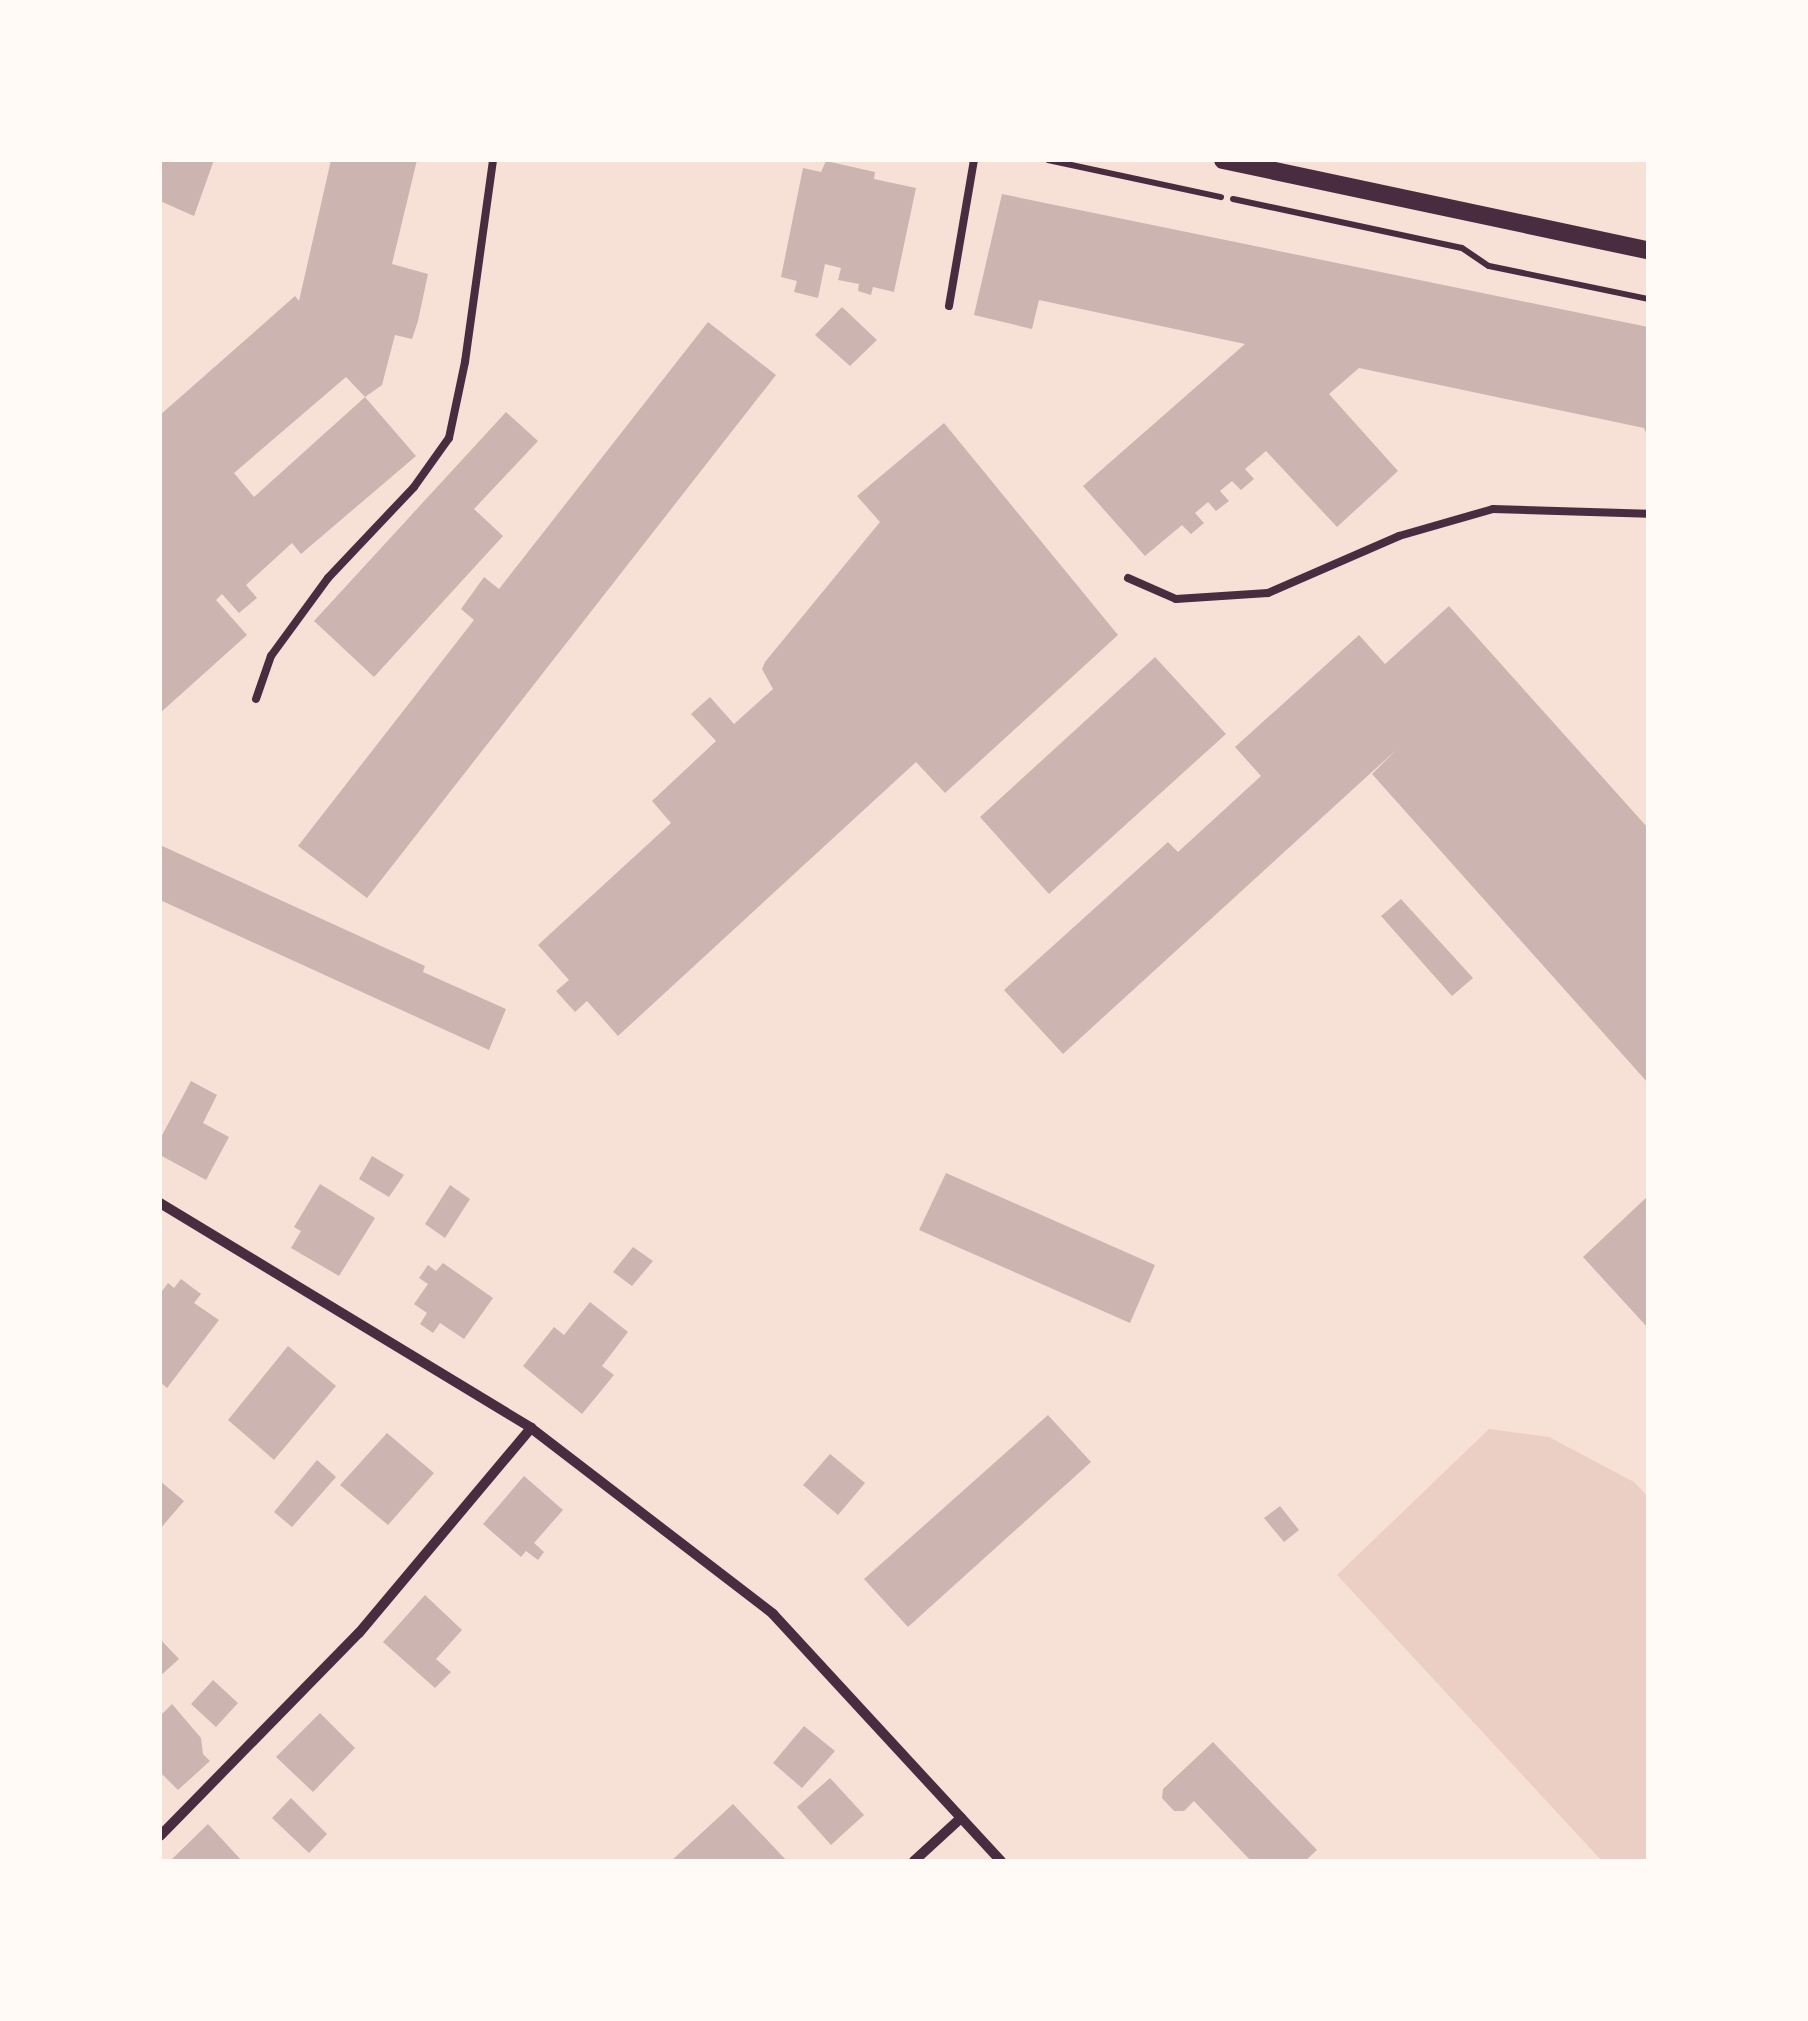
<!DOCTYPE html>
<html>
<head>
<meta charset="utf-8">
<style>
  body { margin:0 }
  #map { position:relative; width:1808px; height:2021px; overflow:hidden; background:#f7e1d7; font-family:Figtree,sans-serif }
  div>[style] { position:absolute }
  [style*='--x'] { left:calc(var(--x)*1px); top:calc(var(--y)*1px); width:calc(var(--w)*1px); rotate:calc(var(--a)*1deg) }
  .green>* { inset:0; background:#ebcfc5 }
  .building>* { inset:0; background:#ccb4b1 }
  .path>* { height:6px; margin:-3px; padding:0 3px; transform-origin:3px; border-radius:3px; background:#4a2c40 }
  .service>* { height:8px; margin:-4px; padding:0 4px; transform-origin:4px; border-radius:4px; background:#4a2c40 }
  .minor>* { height:10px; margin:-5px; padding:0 5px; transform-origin:5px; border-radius:5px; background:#4a2c40 }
  .tertiary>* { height:18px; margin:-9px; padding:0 9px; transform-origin:9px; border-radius:9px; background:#4a2c40 }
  span { translate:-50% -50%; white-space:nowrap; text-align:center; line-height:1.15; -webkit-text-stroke:10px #fffaf5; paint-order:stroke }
  .frame { position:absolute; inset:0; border:162px solid #fffaf5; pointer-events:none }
</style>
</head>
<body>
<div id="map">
  <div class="green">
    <i style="clip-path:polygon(1489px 1429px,1549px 1437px,1634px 1482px,1648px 1497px,1648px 1861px,1602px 1861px,1337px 1575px)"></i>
  </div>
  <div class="building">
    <i style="clip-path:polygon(160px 160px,214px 160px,194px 216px,160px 201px)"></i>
    <i style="clip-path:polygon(evenodd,331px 160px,417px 160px,392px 264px,428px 274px,418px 321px,412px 339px,395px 335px,382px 385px,365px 397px,416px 456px,301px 554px,292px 543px,246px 585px,257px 598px,239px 613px,222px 594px,216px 600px,247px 635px,160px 713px,160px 415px,295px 296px,299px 301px,331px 160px,346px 377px,365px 397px,254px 497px,234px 473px,346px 377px)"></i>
    <i style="clip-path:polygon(826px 161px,875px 172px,874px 179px,916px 188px,894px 292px,873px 287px,871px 295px,858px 291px,859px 284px,838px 280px,841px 268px,825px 264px,818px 298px,794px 292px,797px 281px,781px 277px,803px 168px,821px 172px)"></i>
    <i style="clip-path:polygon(1002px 194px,1648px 327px,1646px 433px,1644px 428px,1359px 368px,1329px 394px,1398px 471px,1337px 527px,1266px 451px,1245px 469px,1254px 479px,1241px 490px,1232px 481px,1220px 491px,1229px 501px,1216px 511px,1208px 502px,1195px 513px,1204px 523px,1191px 534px,1182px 525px,1145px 556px,1083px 486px,1245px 344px,1039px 300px,1032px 329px,974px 315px)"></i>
    <i style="clip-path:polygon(842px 307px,877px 340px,850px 366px,815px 335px)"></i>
    <i style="clip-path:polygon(708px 322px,776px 375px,367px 898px,298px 846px,474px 620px,461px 609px,484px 577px,499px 589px)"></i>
    <i style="clip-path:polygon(506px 412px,538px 441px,474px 509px,503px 536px,374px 677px,314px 621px)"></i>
    <i style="clip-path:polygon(944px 423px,1118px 635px,945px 793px,916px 762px,618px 1036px,587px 1001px,575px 1012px,556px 991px,569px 980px,538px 945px,671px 823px,652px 801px,716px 741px,691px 714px,710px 697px,734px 724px,773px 689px,762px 669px,765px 662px,880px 522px,857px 496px)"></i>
    <i style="clip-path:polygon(1449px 606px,1648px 828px,1648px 1083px,1372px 774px,1396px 750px,1063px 1054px,1004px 990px,1168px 842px,1178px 852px,1261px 776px,1235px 747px,1359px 635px,1385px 664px)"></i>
    <i style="clip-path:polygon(1155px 657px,1226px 734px,1049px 894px,980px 817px)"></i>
    <i style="clip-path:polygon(160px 845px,425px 966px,423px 972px,506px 1009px,489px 1050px,160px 900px)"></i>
    <i style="clip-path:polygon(1401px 899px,1473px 978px,1452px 996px,1381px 916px)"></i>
    <i style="clip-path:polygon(191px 1081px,217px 1095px,203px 1123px,229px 1137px,206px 1180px,160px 1155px,160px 1139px)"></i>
    <i style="clip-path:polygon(372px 1156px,404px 1175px,389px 1197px,359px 1179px)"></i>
    <i style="clip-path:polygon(946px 1173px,1155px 1265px,1130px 1323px,919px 1230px)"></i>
    <i style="clip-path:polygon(320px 1184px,375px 1218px,339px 1276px,291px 1248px,301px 1231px,294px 1227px)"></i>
    <i style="clip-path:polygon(450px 1185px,470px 1199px,445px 1238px,425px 1224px)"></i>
    <i style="clip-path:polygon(1648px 1196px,1648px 1328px,1583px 1257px)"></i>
    <i style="clip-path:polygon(633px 1247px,653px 1261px,632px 1286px,613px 1272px)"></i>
    <i style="clip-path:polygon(443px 1263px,493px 1298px,464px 1339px,440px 1323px,433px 1333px,420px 1324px,427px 1313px,414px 1304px,428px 1284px,419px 1278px,428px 1265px,436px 1271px)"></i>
    <i style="clip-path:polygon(181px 1279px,201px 1294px,194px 1303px,219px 1320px,167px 1388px,160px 1382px,160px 1294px,168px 1283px,174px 1288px)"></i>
    <i style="clip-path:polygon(590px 1302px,628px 1332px,602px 1366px,614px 1375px,582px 1414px,523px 1366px,554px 1327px,564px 1335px)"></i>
    <i style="clip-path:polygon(288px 1346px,336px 1386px,274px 1460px,228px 1420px)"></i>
    <i style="clip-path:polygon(1048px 1415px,1091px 1462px,908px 1627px,864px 1579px)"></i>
    <i style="clip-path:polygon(387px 1433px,434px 1473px,388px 1525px,340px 1485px)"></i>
    <i style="clip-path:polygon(830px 1454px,865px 1483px,838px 1515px,803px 1485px)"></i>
    <i style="clip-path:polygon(317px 1460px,336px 1477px,292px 1527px,274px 1512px)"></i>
    <i style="clip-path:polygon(524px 1476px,563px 1510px,534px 1543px,544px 1552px,538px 1560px,526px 1551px,521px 1557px,483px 1524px)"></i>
    <i style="clip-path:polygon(160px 1481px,184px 1501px,160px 1529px)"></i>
    <i style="clip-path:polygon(1280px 1506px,1299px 1530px,1284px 1542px,1264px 1518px)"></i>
    <i style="clip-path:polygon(425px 1595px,462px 1630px,436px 1659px,451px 1672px,435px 1688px,383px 1642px)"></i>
    <i style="clip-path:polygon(160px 1639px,179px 1659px,160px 1676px)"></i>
    <i style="clip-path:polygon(213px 1680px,238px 1703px,216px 1727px,191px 1704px)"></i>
    <i style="clip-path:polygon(172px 1704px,201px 1738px,203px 1754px,210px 1761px,178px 1790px,160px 1772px,160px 1716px)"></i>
    <i style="clip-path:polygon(320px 1713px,355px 1748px,313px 1792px,276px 1757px)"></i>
    <i style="clip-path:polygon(804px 1726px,835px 1751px,802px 1788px,773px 1763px)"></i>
    <i style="clip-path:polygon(1213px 1742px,1317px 1850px,1305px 1861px,1251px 1861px,1194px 1801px,1184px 1811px,1174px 1811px,1162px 1798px,1163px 1789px)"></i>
    <i style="clip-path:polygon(830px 1778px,864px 1815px,831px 1845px,797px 1807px)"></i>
    <i style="clip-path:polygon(291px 1798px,327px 1834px,309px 1853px,272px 1818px)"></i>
    <i style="clip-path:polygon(733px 1804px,787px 1861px,671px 1861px)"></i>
    <i style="clip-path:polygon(208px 1824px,242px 1861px,170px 1861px)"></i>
  </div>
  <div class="path">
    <i style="--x:1048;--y:160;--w:177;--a:12.1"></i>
    <i style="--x:1233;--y:199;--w:234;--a:12.1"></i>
    <i style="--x:1462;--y:248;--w:32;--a:34"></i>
    <i style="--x:1489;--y:266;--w:162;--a:11.7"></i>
  </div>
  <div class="service">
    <i style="--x:949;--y:306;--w:148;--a:-80.3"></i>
    <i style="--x:1128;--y:578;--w:52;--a:23.6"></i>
    <i style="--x:1176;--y:599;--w:92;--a:-3.7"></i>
    <i style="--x:1268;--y:593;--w:143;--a:-23.5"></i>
    <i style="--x:1399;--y:536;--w:98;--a:-16"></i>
    <i style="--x:1493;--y:509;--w:155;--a:1.8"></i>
    <i style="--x:256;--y:699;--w:46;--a:-70.8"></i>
    <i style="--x:271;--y:656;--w:97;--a:-53.8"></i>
    <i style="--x:328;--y:578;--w:125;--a:-46.6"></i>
    <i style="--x:414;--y:487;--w:60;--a:-54.5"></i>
    <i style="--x:449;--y:438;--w:78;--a:-78.1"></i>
    <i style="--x:465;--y:362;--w:204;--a:-82.1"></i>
  </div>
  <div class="minor">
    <i style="--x:160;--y:1203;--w:434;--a:31.2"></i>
    <i style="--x:531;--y:1428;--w:305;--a:37.5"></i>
    <i style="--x:773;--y:1614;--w:336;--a:47.3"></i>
    <i style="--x:160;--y:1836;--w:284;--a:-45.6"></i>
    <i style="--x:359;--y:1633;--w:268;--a:-50"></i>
    <i style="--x:914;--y:1861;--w:64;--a:-42.5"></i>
  </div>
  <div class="tertiary">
    <i style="--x:1223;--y:160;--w:434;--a:12"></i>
  </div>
  <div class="frame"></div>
</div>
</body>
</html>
